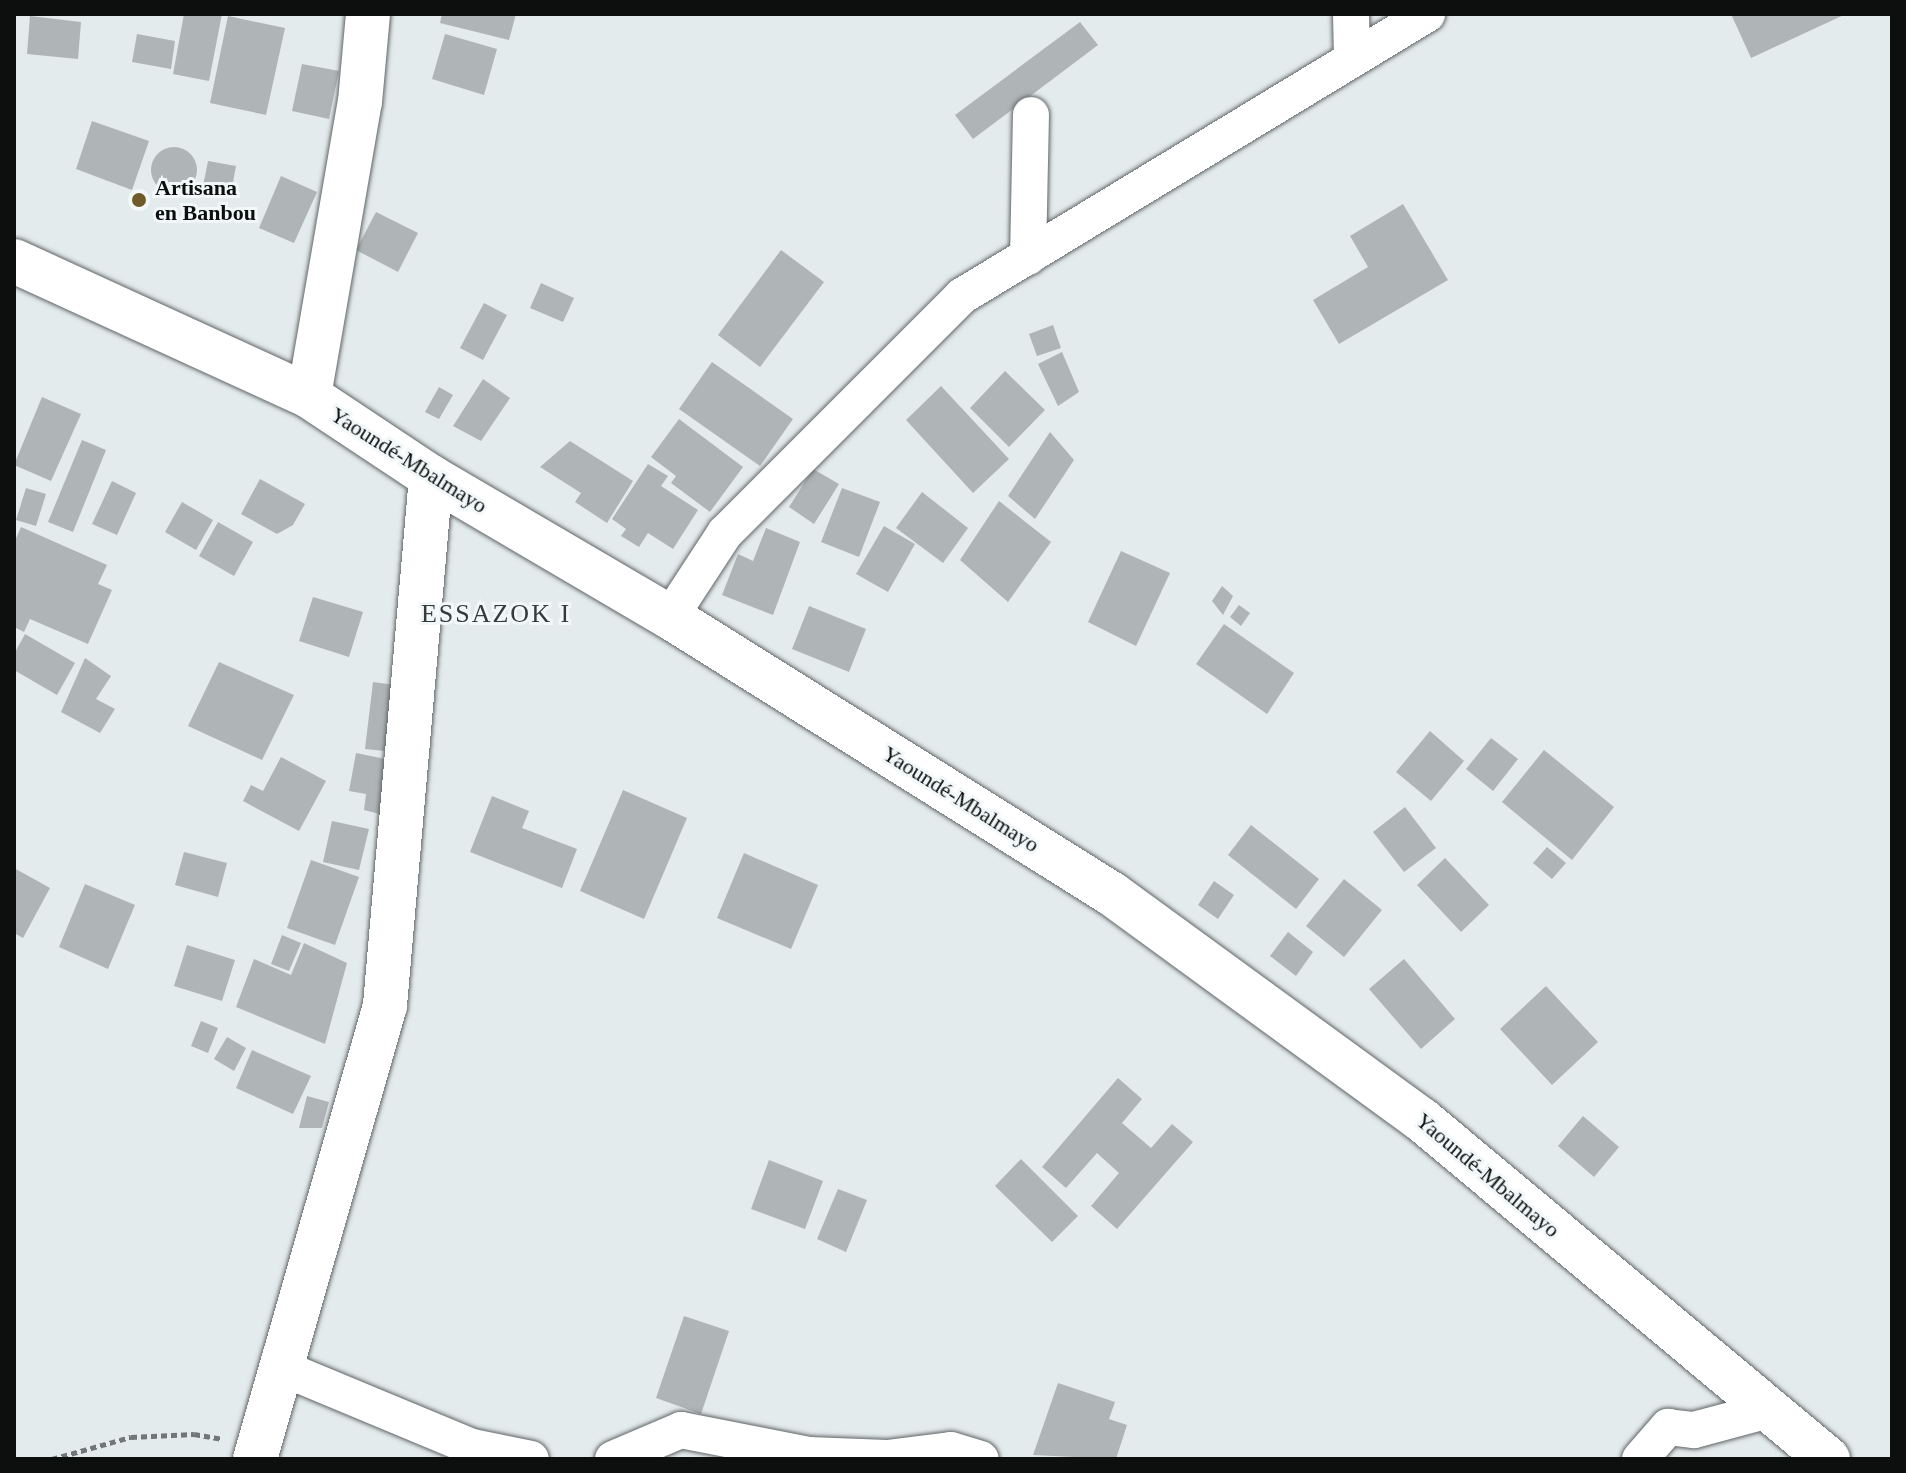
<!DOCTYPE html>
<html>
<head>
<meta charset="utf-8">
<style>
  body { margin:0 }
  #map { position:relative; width:1906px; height:1473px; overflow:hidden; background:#e4ebec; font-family:Georgia,serif }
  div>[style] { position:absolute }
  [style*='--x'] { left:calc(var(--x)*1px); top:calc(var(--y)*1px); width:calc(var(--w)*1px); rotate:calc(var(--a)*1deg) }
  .building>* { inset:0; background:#afb5b6 }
  .round { border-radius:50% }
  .path>* { height:5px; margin-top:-2.5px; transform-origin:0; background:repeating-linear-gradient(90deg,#717676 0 6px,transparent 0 10px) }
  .roads { filter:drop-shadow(0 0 2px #606567) drop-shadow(0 0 2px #606567) }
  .street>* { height:36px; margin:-18px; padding:0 18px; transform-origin:18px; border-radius:18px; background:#fff }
  .secondary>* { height:44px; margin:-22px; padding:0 22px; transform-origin:22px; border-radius:22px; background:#fff }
  .highway>* { height:44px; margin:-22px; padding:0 22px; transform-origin:22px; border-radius:22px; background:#fff }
  .dots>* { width:22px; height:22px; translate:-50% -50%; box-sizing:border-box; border:4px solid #f2f8f9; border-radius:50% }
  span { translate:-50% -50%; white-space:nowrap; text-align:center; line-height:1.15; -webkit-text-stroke:6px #f2f8f9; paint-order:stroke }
  .poi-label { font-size:22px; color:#0d0f0f; font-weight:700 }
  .left { translate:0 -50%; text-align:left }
  .street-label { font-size:22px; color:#0d0f0f }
  .quarter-label { font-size:26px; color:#353a3b; letter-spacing:2px }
  .frame { position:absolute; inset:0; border:16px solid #0d0f0f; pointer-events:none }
</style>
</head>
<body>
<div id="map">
  <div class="building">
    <i style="clip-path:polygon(184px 14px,222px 14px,209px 81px,173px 74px)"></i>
    <i style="clip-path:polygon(442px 14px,516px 14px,509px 40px,440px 23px)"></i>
    <i style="clip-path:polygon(1731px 14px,1846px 14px,1751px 58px)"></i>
    <i style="clip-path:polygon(30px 16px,81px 22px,78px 59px,27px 54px)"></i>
    <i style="clip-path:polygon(228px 16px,285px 28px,266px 115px,210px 103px)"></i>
    <i style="clip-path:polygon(1080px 22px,1098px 45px,973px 139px,955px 115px)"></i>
    <i style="clip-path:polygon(137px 34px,175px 41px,171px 69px,132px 62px)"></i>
    <i style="clip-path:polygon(445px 34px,497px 49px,484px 95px,432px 79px)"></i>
    <i style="clip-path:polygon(302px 64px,339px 71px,329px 119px,292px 111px)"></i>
    <i style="clip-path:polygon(92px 121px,149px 141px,132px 190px,76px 169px)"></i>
    <i class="round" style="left:151px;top:147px;width:46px;height:46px"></i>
    <i style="clip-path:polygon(208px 161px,236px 166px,231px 193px,203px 186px)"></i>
    <i style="clip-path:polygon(281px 176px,317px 192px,294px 243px,259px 228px)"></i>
    <i style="clip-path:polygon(1403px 204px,1448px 280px,1339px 344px,1313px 300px,1368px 267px,1350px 236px)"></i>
    <i style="clip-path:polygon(376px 212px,418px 233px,398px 272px,356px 250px)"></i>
    <i style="clip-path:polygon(781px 250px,824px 282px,760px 367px,718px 335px)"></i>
    <i style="clip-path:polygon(541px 283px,574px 298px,563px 322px,530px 308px)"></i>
    <i style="clip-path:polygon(484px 303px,507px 315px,483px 360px,460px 348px)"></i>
    <i style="clip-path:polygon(1053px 325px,1061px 348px,1037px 356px,1029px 334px)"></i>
    <i style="clip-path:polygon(1062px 352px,1079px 392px,1058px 406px,1038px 364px)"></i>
    <i style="clip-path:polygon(712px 362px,793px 419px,760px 466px,679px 409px)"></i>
    <i style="clip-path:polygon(1005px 371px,1045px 410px,1009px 447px,970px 408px)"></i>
    <i style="clip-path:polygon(483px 379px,510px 398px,481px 441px,453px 426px)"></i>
    <i style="clip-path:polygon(941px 386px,1009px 459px,973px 493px,906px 420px)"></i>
    <i style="clip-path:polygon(439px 387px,453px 395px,439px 419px,425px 412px)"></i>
    <i style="clip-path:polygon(42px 397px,81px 414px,51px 481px,14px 465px)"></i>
    <i style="clip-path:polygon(679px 419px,743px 467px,710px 512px,671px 483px,676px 476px,651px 457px)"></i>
    <i style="clip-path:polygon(1050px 432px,1074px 460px,1035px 519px,1008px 496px)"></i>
    <i style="clip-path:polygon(82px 440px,106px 450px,73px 532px,48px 522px)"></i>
    <i style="clip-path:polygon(570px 441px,633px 481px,607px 523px,575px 502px,581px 493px,540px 467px)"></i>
    <i style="clip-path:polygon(648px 464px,668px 476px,661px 486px,698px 510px,673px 549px,648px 533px,639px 547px,621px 536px,626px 529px,612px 519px)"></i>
    <i style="clip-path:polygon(813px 469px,839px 484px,814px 524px,789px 507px)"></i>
    <i style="clip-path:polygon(260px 479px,305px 504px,293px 525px,277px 534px,241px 514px)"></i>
    <i style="clip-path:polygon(112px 481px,136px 493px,117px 535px,92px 524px)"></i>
    <i style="clip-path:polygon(26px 488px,46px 494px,36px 526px,16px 520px)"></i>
    <i style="clip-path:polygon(842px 488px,880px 502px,859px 557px,821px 542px)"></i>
    <i style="clip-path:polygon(922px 492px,968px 528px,943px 563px,896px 528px)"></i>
    <i style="clip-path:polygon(999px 501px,1051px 542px,1008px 602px,960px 560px)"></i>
    <i style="clip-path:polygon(182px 502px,213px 520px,196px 550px,165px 532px)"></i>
    <i style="clip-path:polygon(218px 522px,253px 542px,234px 576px,199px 556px)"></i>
    <i style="clip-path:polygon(884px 526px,915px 544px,888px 592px,856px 574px)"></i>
    <i style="clip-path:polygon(21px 527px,107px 565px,98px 584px,112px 590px,88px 644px,30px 619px,24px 632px,14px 627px,14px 543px)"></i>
    <i style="clip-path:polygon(766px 528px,800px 542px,773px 615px,722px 595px,738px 554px,753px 561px)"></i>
    <i style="clip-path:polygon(1121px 551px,1170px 573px,1136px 646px,1088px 622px)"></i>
    <i style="clip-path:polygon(1222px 586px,1233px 596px,1223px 615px,1212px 601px)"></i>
    <i style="clip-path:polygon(313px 597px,363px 612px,349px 657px,299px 641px)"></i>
    <i style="clip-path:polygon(1239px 605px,1250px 613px,1241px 626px,1230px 617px)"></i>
    <i style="clip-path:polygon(809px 606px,866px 629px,849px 672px,792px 649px)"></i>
    <i style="clip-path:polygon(1224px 624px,1294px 673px,1267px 714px,1196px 664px)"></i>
    <i style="clip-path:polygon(25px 634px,75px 663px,57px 695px,14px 670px,14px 654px)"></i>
    <i style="clip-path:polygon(85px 658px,111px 676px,96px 699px,115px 709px,100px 733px,61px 712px)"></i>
    <i style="clip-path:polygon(219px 662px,294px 695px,262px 760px,188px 726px)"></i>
    <i style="clip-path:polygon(373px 682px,403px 686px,395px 752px,365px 749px)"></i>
    <i style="clip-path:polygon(1430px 731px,1464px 761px,1431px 801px,1396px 772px)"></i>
    <i style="clip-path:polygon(1491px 738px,1518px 759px,1493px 791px,1466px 769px)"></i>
    <i style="clip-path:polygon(1544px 750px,1614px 807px,1572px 860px,1502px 802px)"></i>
    <i style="clip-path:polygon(356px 753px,395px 761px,387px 816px,364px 810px,366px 794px,349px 791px)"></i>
    <i style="clip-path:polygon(281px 757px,326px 781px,299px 831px,243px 801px,251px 785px,263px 791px)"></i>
    <i style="clip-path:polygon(623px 790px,687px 818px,644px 919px,580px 891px)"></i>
    <i style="clip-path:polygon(492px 796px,529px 811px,522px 828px,577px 849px,562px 888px,470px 852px)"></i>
    <i style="clip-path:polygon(1405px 807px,1436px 848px,1404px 872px,1373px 832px)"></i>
    <i style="clip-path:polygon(332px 821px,369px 829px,359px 870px,323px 862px)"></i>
    <i style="clip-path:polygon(1251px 825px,1319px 879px,1296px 909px,1228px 855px)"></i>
    <i style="clip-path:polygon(1547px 847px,1566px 863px,1552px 879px,1533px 863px)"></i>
    <i style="clip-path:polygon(184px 852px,227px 863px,218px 897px,175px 885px)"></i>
    <i style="clip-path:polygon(744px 853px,818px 885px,791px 949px,717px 918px)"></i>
    <i style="clip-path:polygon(1445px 858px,1489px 905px,1461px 932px,1417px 885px)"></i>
    <i style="clip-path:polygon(311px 860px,359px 877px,335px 945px,287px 928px)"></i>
    <i style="clip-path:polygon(14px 868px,50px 888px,23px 938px,14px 933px)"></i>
    <i style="clip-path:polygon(1344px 879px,1382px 910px,1344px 957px,1306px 926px)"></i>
    <i style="clip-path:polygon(1214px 881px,1234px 895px,1218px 919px,1198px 905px)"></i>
    <i style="clip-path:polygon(85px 884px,135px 905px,108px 969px,59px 947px)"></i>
    <i style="clip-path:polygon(1288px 932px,1313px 952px,1296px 976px,1270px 956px)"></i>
    <i style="clip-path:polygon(282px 935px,301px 943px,289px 971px,271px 964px)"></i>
    <i style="clip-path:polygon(304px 943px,347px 963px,325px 1044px,236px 1007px,254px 959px,291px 975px)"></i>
    <i style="clip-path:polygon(187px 945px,235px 960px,222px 1001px,174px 986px)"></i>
    <i style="clip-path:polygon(1404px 959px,1455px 1019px,1421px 1049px,1369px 989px)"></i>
    <i style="clip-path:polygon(1546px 986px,1598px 1042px,1552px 1085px,1500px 1029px)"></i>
    <i style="clip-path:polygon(201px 1021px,218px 1028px,208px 1053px,191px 1046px)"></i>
    <i style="clip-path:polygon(227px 1037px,246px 1048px,234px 1071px,214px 1059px)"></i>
    <i style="clip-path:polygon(252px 1050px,311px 1076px,293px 1114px,236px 1088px)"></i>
    <i style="clip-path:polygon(1118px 1078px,1142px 1099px,1122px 1123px,1151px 1148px,1172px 1124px,1193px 1142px,1117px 1229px,1091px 1206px,1119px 1173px,1097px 1153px,1066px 1188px,1042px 1167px)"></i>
    <i style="clip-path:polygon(307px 1096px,329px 1102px,322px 1128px,299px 1128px)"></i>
    <i style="clip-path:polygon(1583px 1116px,1619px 1147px,1594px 1177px,1558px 1146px)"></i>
    <i style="clip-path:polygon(1021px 1159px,1078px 1216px,1052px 1242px,995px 1186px)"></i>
    <i style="clip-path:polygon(769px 1160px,823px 1181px,805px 1229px,751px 1209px)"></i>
    <i style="clip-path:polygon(838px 1189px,867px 1200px,846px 1252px,817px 1239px)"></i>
    <i style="clip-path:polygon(684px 1316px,729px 1331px,701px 1414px,656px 1398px)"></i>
    <i style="clip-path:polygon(1058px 1383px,1115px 1402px,1109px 1419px,1127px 1425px,1116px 1459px,1033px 1455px)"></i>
  </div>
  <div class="path">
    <i style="--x:52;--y:1459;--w:82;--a:-15.6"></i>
    <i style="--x:131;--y:1437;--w:63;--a:-2.7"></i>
    <i style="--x:194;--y:1434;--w:29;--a:10"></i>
  </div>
  <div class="roads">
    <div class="street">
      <i style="--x:1351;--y:14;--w:45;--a:88.7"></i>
      <i style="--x:1028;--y:257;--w:142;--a:-88.8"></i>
      <i style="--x:670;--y:617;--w:100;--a:-56.8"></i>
      <i style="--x:725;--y:533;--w:335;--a:-45"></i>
      <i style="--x:962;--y:296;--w:544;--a:-31.23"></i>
      <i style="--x:282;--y:1368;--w:206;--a:22.6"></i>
      <i style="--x:472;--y:1447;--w:60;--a:11.5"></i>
      <i style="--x:613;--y:1459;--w:74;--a:-23.1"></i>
      <i style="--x:681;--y:1430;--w:130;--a:11.1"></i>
      <i style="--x:809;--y:1455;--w:78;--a:2.2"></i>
      <i style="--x:887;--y:1458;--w:64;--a:-7.1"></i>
      <i style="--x:951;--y:1450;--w:31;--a:17"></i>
      <i style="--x:1640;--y:1459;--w:43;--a:-48.8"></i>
      <i style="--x:1668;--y:1427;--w:26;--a:7"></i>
      <i style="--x:1694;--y:1430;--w:78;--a:-14.9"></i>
    </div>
    <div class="secondary">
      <i style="--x:309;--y:396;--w:298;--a:-80.2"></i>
      <i style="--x:360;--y:102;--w:88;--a:-84.8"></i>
      <i style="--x:255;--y:1459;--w:472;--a:-74"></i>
      <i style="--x:385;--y:1005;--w:530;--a:-85.02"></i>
    </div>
    <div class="highway">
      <i style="--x:14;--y:261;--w:324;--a:24.6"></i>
      <i style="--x:309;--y:396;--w:146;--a:33.6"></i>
      <i style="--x:431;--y:477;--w:277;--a:30.4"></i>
      <i style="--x:670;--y:617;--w:522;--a:32.08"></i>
      <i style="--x:1112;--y:894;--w:384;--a:36.1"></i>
      <i style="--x:1422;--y:1120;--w:529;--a:39.86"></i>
    </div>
  </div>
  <div class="dots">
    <i style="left:139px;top:200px;background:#6e5b29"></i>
  </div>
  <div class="poi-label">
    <span class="left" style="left:155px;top:200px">Artisana<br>en Banbou</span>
  </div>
  <div class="street-label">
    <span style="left:409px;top:460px;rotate:32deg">Yaoundé-Mbalmayo</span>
    <span style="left:961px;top:799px;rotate:32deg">Yaoundé-Mbalmayo</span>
    <span style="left:1488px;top:1175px;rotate:40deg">Yaoundé-Mbalmayo</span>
  </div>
  <div class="quarter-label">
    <span style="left:496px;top:614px">ESSAZOK I</span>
  </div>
  <div class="frame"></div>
</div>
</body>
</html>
